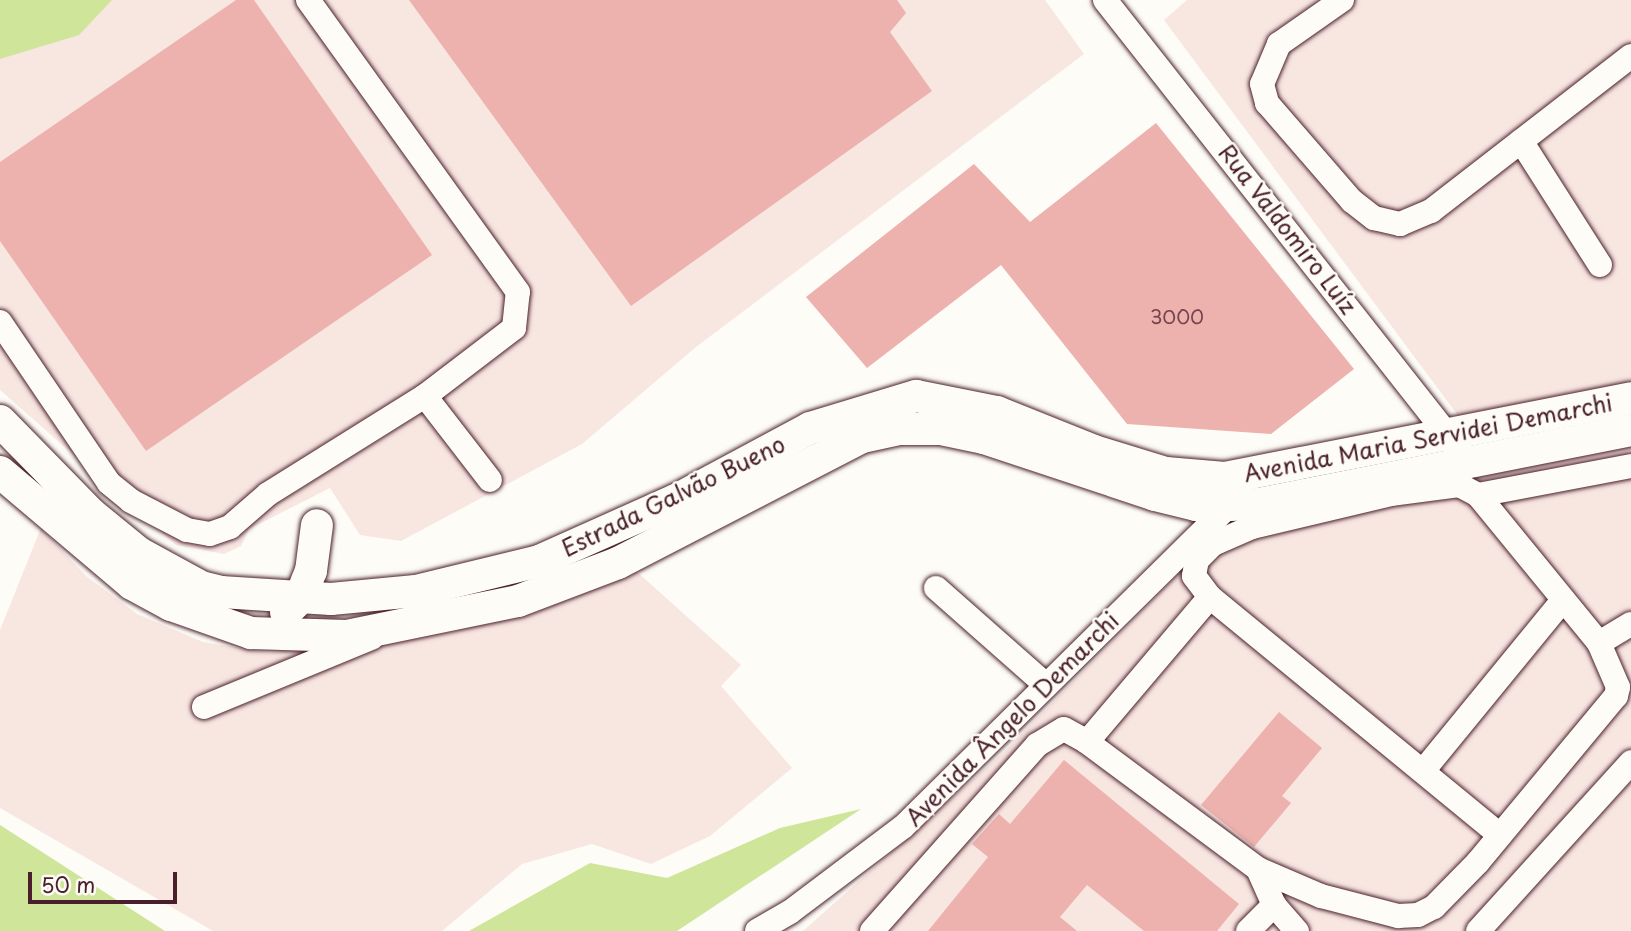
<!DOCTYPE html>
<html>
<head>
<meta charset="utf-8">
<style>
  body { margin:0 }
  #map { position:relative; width:1631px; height:931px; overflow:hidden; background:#fdfcf7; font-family:"Playpen Sans",sans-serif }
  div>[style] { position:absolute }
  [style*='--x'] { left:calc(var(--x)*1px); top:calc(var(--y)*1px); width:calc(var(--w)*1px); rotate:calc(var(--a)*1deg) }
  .built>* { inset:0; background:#f8e6e1 }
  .green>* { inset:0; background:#cee59a }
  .building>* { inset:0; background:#edb1ae }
  .roads { filter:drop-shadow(0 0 2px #4a1f2b) drop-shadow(0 0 2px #4a1f2b) }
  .minor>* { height:24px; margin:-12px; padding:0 12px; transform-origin:12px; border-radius:12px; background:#fdfcf7 }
  .major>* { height:32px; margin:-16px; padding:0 16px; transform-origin:16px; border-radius:16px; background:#fdfcf7 }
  span { translate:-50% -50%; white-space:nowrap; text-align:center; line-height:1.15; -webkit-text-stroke:5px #fdfcf7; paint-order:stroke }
  .number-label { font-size:19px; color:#73444c }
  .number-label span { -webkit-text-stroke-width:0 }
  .street-label { font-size:23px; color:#4a1f2b }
  .scale { position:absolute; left:28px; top:872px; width:149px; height:32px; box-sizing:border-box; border:4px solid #4a1f2b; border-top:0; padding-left:9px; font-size:21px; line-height:24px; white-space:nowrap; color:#4a1f2b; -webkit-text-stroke:5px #fdfcf7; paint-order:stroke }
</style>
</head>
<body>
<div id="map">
  <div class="built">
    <i style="clip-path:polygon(0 0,1045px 0,1084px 54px,696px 347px,582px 444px,401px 541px,360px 535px,330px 488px,249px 529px,241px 546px,224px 554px,176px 545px,0 390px)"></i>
    <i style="clip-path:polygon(1187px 0,1631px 0,1631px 383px,1462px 421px,1164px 20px)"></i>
    <i style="clip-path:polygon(1631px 443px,1631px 931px,803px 931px,1005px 751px,1197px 555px,1486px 470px)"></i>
    <i style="clip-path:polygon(41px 528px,86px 576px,137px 614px,203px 642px,269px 653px,454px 632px,636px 571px,741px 665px,721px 686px,792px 768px,710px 836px,651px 864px,592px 844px,522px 864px,442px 931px,213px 931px,0 808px,0 630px)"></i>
  </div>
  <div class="green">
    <i style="clip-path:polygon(0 0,112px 0,79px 35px,0 59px)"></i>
    <i style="clip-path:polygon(861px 809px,677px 931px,469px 931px,590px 863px,667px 878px,780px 828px)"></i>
    <i style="clip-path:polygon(0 825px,165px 931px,0 931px)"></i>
  </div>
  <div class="building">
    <i style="clip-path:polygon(236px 0,254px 0,432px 255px,146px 451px,0 241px,0 162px)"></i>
    <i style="clip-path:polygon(409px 0,897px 0,906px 13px,890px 32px,932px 91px,631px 306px)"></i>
    <i style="clip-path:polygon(1156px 123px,1354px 369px,1271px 434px,1127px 424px,1001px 265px,867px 368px,806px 297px,974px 164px,1030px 222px)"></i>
    <i style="clip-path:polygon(1279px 712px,1322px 748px,1282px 796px,1291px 803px,1254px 847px,1201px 805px)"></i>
    <i style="clip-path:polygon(1064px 760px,1239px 904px,1217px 931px,1144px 931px,1087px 885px,1060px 917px,1077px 931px,928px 931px,988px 857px,972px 844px,999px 814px,1010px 824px)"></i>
  </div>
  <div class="roads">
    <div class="minor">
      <i style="--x:1105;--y:0;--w:569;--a:51.78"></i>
      <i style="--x:1342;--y:0;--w:77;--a:145.1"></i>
      <i style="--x:1279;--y:44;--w:43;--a:113"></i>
      <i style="--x:1262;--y:84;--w:20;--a:75"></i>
      <i style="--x:1267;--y:103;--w:130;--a:49.1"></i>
      <i style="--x:1352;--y:201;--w:28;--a:38"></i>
      <i style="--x:1374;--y:218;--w:27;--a:13"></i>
      <i style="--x:1400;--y:224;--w:34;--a:-23"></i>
      <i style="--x:1431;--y:211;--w:253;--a:-37.8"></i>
      <i style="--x:1521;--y:141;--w:147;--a:57.5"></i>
      <i style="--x:0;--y:322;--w:194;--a:55.9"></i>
      <i style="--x:109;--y:483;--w:28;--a:39"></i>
      <i style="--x:131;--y:501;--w:63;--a:27.4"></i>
      <i style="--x:187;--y:530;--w:23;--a:10"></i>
      <i style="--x:210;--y:534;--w:21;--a:-19"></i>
      <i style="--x:230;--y:527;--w:50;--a:-41"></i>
      <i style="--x:268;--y:494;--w:185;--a:-32"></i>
      <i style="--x:425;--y:396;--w:112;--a:-37.4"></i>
      <i style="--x:514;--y:328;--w:36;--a:-84"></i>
      <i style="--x:518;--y:292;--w:360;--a:-125.7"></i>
      <i style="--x:425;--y:396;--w:106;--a:52.3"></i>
      <i style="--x:1478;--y:495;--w:156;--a:-10.7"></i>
      <i style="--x:936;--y:588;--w:147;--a:41.4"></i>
      <i style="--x:1599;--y:643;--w:37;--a:-31"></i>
      <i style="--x:204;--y:707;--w:181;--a:-22.4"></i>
      <i style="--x:1087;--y:742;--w:213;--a:36.6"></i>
      <i style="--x:1258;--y:869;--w:69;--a:23.2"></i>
      <i style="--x:1321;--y:896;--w:80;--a:14.6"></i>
      <i style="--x:1398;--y:916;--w:20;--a:-3"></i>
      <i style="--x:1418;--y:915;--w:18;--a:-27"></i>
      <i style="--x:1434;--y:907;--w:63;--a:-45.6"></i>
      <i style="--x:1478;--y:862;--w:216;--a:-50.3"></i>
      <i style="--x:1616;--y:696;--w:9;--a:-77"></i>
      <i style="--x:1618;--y:687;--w:48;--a:-113.4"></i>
      <i style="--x:1599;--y:643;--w:191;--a:-129.3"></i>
      <i style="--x:1478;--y:495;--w:21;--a:-152"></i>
      <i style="--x:1459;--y:485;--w:69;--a:172.5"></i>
      <i style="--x:1391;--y:494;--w:143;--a:166.6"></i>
      <i style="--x:1252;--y:527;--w:43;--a:156.4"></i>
      <i style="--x:1213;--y:544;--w:23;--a:135"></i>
      <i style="--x:1197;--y:560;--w:16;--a:101"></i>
      <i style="--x:1194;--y:576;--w:26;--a:53"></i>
      <i style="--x:1210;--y:597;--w:375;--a:39.4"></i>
      <i style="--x:1423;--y:771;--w:221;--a:-50.7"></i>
      <i style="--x:1258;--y:869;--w:39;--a:66"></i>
      <i style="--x:1274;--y:905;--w:35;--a:49"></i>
      <i style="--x:757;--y:931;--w:38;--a:-30"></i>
      <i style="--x:790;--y:912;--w:141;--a:-37"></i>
      <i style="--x:903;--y:827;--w:458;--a:-44.6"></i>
      <i style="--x:1229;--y:505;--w:9;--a:-103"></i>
      <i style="--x:872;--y:931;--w:249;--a:-48.4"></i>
      <i style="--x:1037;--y:745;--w:31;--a:-31"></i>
      <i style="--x:1064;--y:729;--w:26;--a:29"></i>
      <i style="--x:1087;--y:742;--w:190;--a:-49.7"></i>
      <i style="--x:1248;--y:931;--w:37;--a:-45"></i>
      <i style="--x:1478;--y:931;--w:228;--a:-47.8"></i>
    </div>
    <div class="major">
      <i style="--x:0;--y:421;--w:130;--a:45.6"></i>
      <i style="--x:91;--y:514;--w:62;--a:39.1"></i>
      <i style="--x:139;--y:553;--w:71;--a:28.7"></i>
      <i style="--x:201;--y:587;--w:21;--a:14"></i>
      <i style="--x:221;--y:592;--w:110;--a:3.6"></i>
      <i style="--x:331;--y:599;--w:85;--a:-5.4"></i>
      <i style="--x:416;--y:591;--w:127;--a:-13.7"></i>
      <i style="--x:539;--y:561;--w:150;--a:-24"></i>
      <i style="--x:676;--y:500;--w:152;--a:-28.2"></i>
      <i style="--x:810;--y:428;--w:111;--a:-16.8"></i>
      <i style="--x:916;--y:396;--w:83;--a:11.2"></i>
      <i style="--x:997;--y:412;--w:105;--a:21.9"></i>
      <i style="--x:1094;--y:451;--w:75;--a:17"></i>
      <i style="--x:1166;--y:473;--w:59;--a:4.8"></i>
      <i style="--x:1225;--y:478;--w:414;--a:-11.1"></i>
      <i style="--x:0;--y:472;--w:173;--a:40.3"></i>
      <i style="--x:132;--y:584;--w:44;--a:28.3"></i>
      <i style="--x:171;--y:605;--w:85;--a:19.3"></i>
      <i style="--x:251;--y:633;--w:96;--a:1.8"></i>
      <i style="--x:347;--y:636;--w:175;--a:-11.6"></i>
      <i style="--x:518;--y:601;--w:107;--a:-20.8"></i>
      <i style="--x:618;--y:563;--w:275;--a:-27.3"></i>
      <i style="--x:862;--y:437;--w:40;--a:-12"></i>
      <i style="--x:901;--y:429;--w:40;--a:0"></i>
      <i style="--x:941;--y:429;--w:44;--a:11.8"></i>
      <i style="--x:984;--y:438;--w:180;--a:18.4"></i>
      <i style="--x:1155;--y:495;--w:42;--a:13.7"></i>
      <i style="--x:1196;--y:505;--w:33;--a:0"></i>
      <i style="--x:1229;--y:505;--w:29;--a:-2"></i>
      <i style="--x:1258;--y:504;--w:380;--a:-11.2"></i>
      <i style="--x:286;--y:612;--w:20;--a:-45"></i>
      <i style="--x:300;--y:598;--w:29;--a:-68"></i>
      <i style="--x:311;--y:571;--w:46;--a:-82.6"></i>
    </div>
  </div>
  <div class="number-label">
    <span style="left:1177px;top:317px">3000</span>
  </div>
  <div class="street-label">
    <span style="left:1288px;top:229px;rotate:52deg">Rua Valdomiro Luíz</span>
    <span style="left:1428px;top:438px;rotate:-11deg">Avenida Maria Servidei Demarchi</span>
    <span style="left:673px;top:496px;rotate:-26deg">Estrada Galvão Bueno</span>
    <span style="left:1012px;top:719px;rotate:-45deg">Avenida Ângelo Demarchi</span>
  </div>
  <div class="scale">50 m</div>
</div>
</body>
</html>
